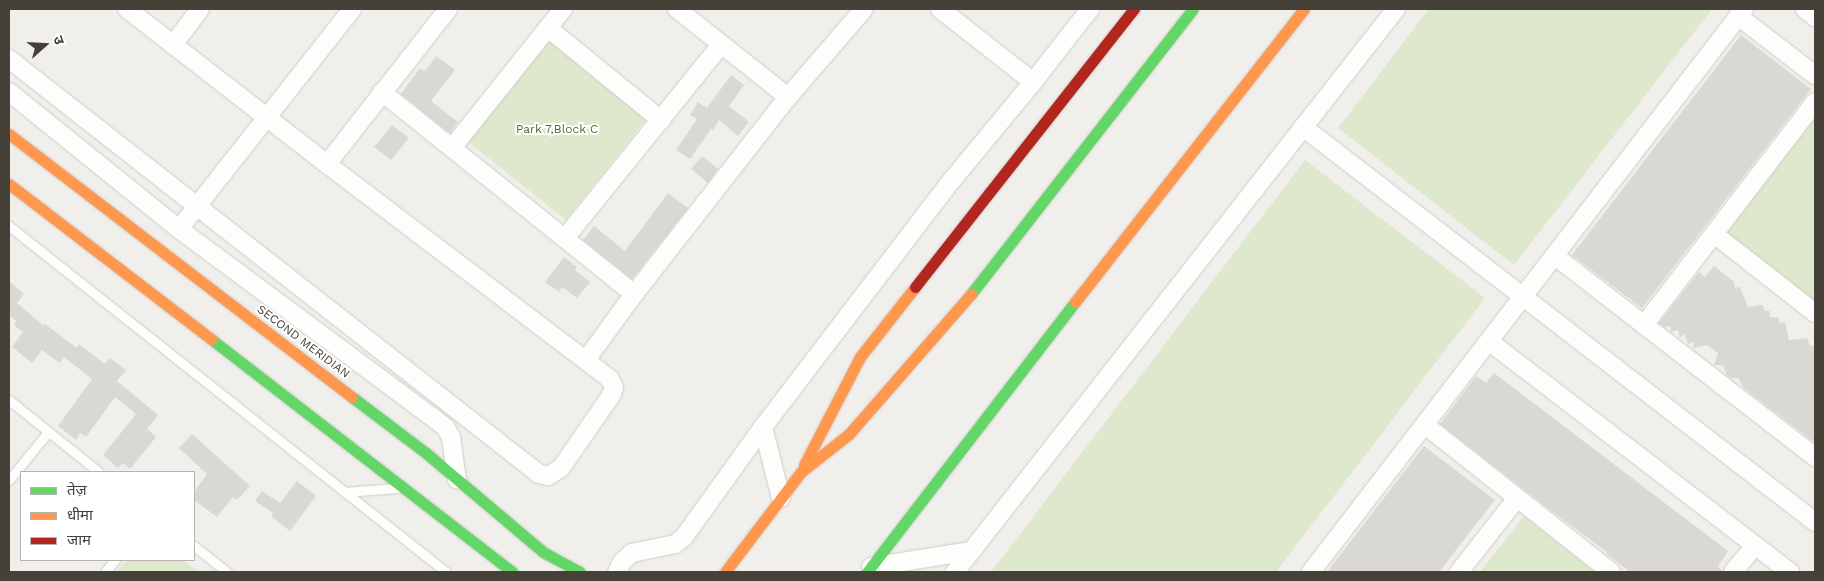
<!DOCTYPE html>
<html>
<head>
<meta charset="utf-8">
<style>
  body { margin:0 }
  #map { position:relative; width:1824px; height:581px; overflow:hidden; background:#f1efeb; font-family:"Work Sans","Noto Sans Devanagari",sans-serif }
  div>[style] { position:absolute }
  [style*='--x'] { left:calc(var(--x)*1px); top:calc(var(--y)*1px); width:calc(var(--w)*1px); rotate:calc(var(--a)*1deg) }
  .green>* { inset:0; background:#dde8cd }
  .building>* { inset:0; background:#dad8d4 }
  .roads { filter:drop-shadow(0 0 1px #cecdc9) drop-shadow(0 0 1px #cecdc9) }
  .lane>* { height:9px; margin:-4.5px; padding:0 4.5px; transform-origin:4.5px; border-radius:4.5px; background:#fdfdfc }
  .street>* { height:18px; margin:-9px; padding:0 9px; transform-origin:9px; border-radius:9px; background:#fdfdfc }
  .fast>* { height:11px; margin:-5.5px; padding:0 5.5px; transform-origin:5.5px; border-radius:5.5px; background:#63d668 }
  .slow>* { height:11px; margin:-5.5px; padding:0 5.5px; transform-origin:5.5px; border-radius:5.5px; background:#ff974d }
  .jam>* { height:11px; margin:-5.5px; padding:0 5.5px; transform-origin:5.5px; border-radius:5.5px; background:#b3261e }
  span { translate:-50% -50%; white-space:nowrap; text-align:center; line-height:1.15; -webkit-text-stroke:4px #fff; paint-order:stroke }
  .park-label { font-size:12px; color:#487330 }
  .street-label { font-size:12px; color:#464138 }
  .frame { position:absolute; inset:0; border:10px solid #464138; pointer-events:none }
  .legend { position:absolute; left:20px; top:471px; width:175px; height:90px; box-sizing:border-box; background:#fff; border:1px solid #b5b3af; margin:0; padding:6px 9px; list-style:none; font-size:15px; color:#464138 }
  .legend li { display:flex; align-items:center; gap:10px; height:25px }
  .legend b { width:25px; border:1px solid #b5b3af }
  .north { position:absolute; left:20px; top:20px; width:50px; height:50px; -webkit-text-stroke:4px #fff; paint-order:stroke; rotate:71deg; font-size:14px; font-weight:700; line-height:20px; text-align:center; color:#464138 }
  .north::after { content:''; display:block; margin:auto; width:18px; height:22px; background:#464138; clip-path:polygon(50% 0,100% 100%,50% 72%,0 100%) }
</style>
</head>
<body>
<div id="map">
  <div class="green">
    <i style="clip-path:polygon(1429px 9px,1712px 9px,1514px 265px,1338px 128px)"></i>
    <i style="clip-path:polygon(548px 40px,646px 119px,566px 220px,467px 141px)"></i>
    <i style="clip-path:polygon(1815px 118px,1815px 305px,1725px 233px)"></i>
    <i style="clip-path:polygon(1305px 160px,1485px 298px,1276px 572px,991px 572px)"></i>
    <i style="clip-path:polygon(1524px 516px,1595px 572px,1480px 572px)"></i>
    <i style="clip-path:polygon(127px 560px,183px 560px,199px 572px,117px 572px)"></i>
  </div>
  <div class="building">
    <i style="clip-path:polygon(1741px 35px,1811px 89px,1642px 308px,1572px 255px)"></i>
    <i style="clip-path:polygon(436px 56px,455px 70px,431px 101px,458px 122px,450px 133px,401px 94px,420px 68px,425px 71px)"></i>
    <i style="clip-path:polygon(731px 75px,744px 85px,729px 106px,749px 122px,738px 136px,719px 120px,713px 130px,711px 129px,690px 159px,676px 150px,697px 119px,690px 115px,698px 102px,707px 108px)"></i>
    <i style="clip-path:polygon(392px 125px,409px 138px,391px 160px,374px 147px)"></i>
    <i style="clip-path:polygon(702px 156px,718px 169px,708px 183px,691px 169px)"></i>
    <i style="clip-path:polygon(668px 193px,688px 208px,632px 279px,583px 240px,594px 226px,625px 251px)"></i>
    <i style="clip-path:polygon(564px 257px,577px 267px,575px 270px,590px 282px,577px 298px,562px 287px,559px 292px,545px 282px)"></i>
    <i style="clip-path:polygon(1714px 266px,1734px 282px,1735px 288px,1740px 287px,1748px 307px,1762px 305px,1765px 311px,1770px 311px,1770px 317px,1779px 318px,1779px 323px,1785px 322px,1789px 340px,1808px 338px,1809px 345px,1815px 347px,1815px 443px,1744px 388px,1738px 378px,1730px 378px,1726px 374px,1723px 365px,1714px 365px,1718px 353px,1707px 345px,1693px 348px,1694px 342px,1688px 344px,1684px 333px,1680px 338px,1678px 330px,1671px 332px,1670px 326px,1664px 327px,1659px 323px,1699px 272px,1705px 277px)"></i>
    <i style="clip-path:polygon(9px 281px,24px 294px,17px 303px,43px 325px,45px 324px,77px 348px,79px 344px,105px 364px,110px 358px,126px 370px,117px 381px,158px 415px,147px 429px,156px 437px,130px 469px,123px 463px,118px 468px,103px 455px,136px 414px,115px 397px,86px 437px,80px 433px,76px 440px,58px 426px,92px 379px,64px 357px,60px 363px,42px 350px,32px 363px,12px 347px,23px 332px,14px 325px,16px 321px,9px 315px)"></i>
    <i style="clip-path:polygon(1494px 373px,1728px 551px,1718px 566px,1723px 572px,1630px 572px,1606px 553px,1607px 552px,1549px 509px,1440px 424px,1476px 376px,1486px 383px)"></i>
    <i style="clip-path:polygon(192px 434px,250px 486px,237px 500px,233px 497px,217px 517px,194px 500px,194px 492px,207px 474px,179px 448px)"></i>
    <i style="clip-path:polygon(1424px 446px,1495px 500px,1439px 572px,1327px 572px)"></i>
    <i style="clip-path:polygon(297px 481px,316px 496px,290px 531px,271px 516px,273px 513px,255px 501px,262px 491px,280px 503px)"></i>
  </div>
  <div class="roads">
    <div class="lane">
      <i style="--x:9;--y:226;--w:557;--a:38.37"></i>
      <i style="--x:9;--y:400;--w:115;--a:38.7"></i>
      <i style="--x:9;--y:480;--w:62;--a:-50.9"></i>
      <i style="--x:345;--y:492;--w:52;--a:-4.4"></i>
      <i style="--x:194;--y:546;--w:42;--a:38.2"></i>
      <i style="--x:105;--y:572;--w:16;--a:-50"></i>
    </div>
    <div class="street">
      <i style="--x:677;--y:9;--w:142;--a:38.4"></i>
      <i style="--x:940;--y:9;--w:118;--a:38.1"></i>
      <i style="--x:1805;--y:9;--w:13;--a:39"></i>
      <i style="--x:1738;--y:16;--w:97;--a:37.5"></i>
      <i style="--x:548;--y:28;--w:146;--a:39.2"></i>
      <i style="--x:173;--y:45;--w:45;--a:-53.1"></i>
      <i style="--x:9;--y:59;--w:673;--a:38.06"></i>
      <i style="--x:539;--y:474;--w:9;--a:13"></i>
      <i style="--x:548;--y:476;--w:15;--a:-32"></i>
      <i style="--x:561;--y:468;--w:90;--a:-55.4"></i>
      <i style="--x:612;--y:394;--w:7;--a:-74"></i>
      <i style="--x:614;--y:387;--w:9;--a:-117"></i>
      <i style="--x:610;--y:379;--w:355;--a:-142.8"></i>
      <i style="--x:327;--y:164;--w:253;--a:-142.2"></i>
      <i style="--x:9;--y:92;--w:218;--a:38.9"></i>
      <i style="--x:179;--y:229;--w:319;--a:36.6"></i>
      <i style="--x:435;--y:419;--w:14;--a:39"></i>
      <i style="--x:446;--y:428;--w:10;--a:61"></i>
      <i style="--x:451;--y:437;--w:43;--a:82.1"></i>
      <i style="--x:382;--y:92;--w:323;--a:38.7"></i>
      <i style="--x:1303;--y:127;--w:647;--a:37.65"></i>
      <i style="--x:452;--y:148;--w:178;--a:-51.4"></i>
      <i style="--x:327;--y:164;--w:197;--a:-52"></i>
      <i style="--x:179;--y:229;--w:280;--a:-51.8"></i>
      <i style="--x:1714;--y:234;--w:128;--a:38"></i>
      <i style="--x:565;--y:238;--w:248;--a:-51.1"></i>
      <i style="--x:1555;--y:256;--w:329;--a:37.7"></i>
      <i style="--x:1644;--y:325;--w:281;--a:-52.5"></i>
      <i style="--x:1490;--y:342;--w:378;--a:37.5"></i>
      <i style="--x:586;--y:360;--w:82;--a:-54"></i>
      <i style="--x:634;--y:294;--w:250;--a:-52"></i>
      <i style="--x:788;--y:97;--w:116;--a:-49.2"></i>
      <i style="--x:1425;--y:425;--w:237;--a:38.3"></i>
      <i style="--x:763;--y:427;--w:73;--a:75.8"></i>
      <i style="--x:871;--y:567;--w:100;--a:-9.2"></i>
      <i style="--x:617;--y:572;--w:11;--a:-63"></i>
      <i style="--x:622;--y:562;--w:13;--a:-42"></i>
      <i style="--x:632;--y:553;--w:44;--a:-11.8"></i>
      <i style="--x:675;--y:544;--w:11;--a:-38"></i>
      <i style="--x:684;--y:537;--w:135;--a:-54.3"></i>
      <i style="--x:763;--y:427;--w:311;--a:-52.6"></i>
      <i style="--x:952;--y:180;--w:127;--a:-50.4"></i>
      <i style="--x:1033;--y:82;--w:93;--a:-52"></i>
      <i style="--x:955;--y:572;--w:715;--a:-51.93"></i>
      <i style="--x:1311;--y:572;--w:710;--a:-52.44"></i>
      <i style="--x:1459;--y:572;--w:94;--a:-51.9"></i>
      <i style="--x:1733;--y:572;--w:34;--a:-50"></i>
    </div>
    <div class="fast">
      <i style="--x:971;--y:294;--w:361;--a:-52.1"></i>
      <i style="--x:211;--y:339;--w:381;--a:37.7"></i>
      <i style="--x:352;--y:397;--w:93;--a:37.1"></i>
      <i style="--x:426;--y:453;--w:153;--a:40.2"></i>
      <i style="--x:543;--y:552;--w:42;--a:28.4"></i>
      <i style="--x:867;--y:572;--w:341;--a:-52.4"></i>
    </div>
    <div class="slow">
      <i style="--x:9;--y:134;--w:432;--a:37.5"></i>
      <i style="--x:9;--y:184;--w:255;--a:37.5"></i>
      <i style="--x:1075;--y:302;--w:372;--a:-52"></i>
      <i style="--x:804;--y:465;--w:122;--a:-62.6"></i>
      <i style="--x:860;--y:357;--w:89;--a:-51.8"></i>
      <i style="--x:725;--y:572;--w:126;--a:-52.8"></i>
      <i style="--x:801;--y:472;--w:61;--a:-38.4"></i>
      <i style="--x:849;--y:434;--w:186;--a:-48.9"></i>
    </div>
    <div class="jam">
      <i style="--x:915;--y:287;--w:354;--a:-51.8"></i>
    </div>
  </div>
  <div class="park-label">
    <span style="left:557px;top:130px">Park 7,Block C</span>
  </div>
  <div class="street-label">
    <span style="left:303px;top:342px;rotate:37deg">SECOND MERIDIAN</span>
  </div>
  <div class="frame"></div>
  <ul class="legend">
  <li><b style="height:6px;background:#63d668"></b>तेज़</li>
  <li><b style="height:6px;background:#ff974d"></b>धीमा</li>
  <li><b style="height:6px;background:#b3261e"></b>जाम</li>
  </ul>
  <div class="north">उ</div>
</div>
</body>
</html>
